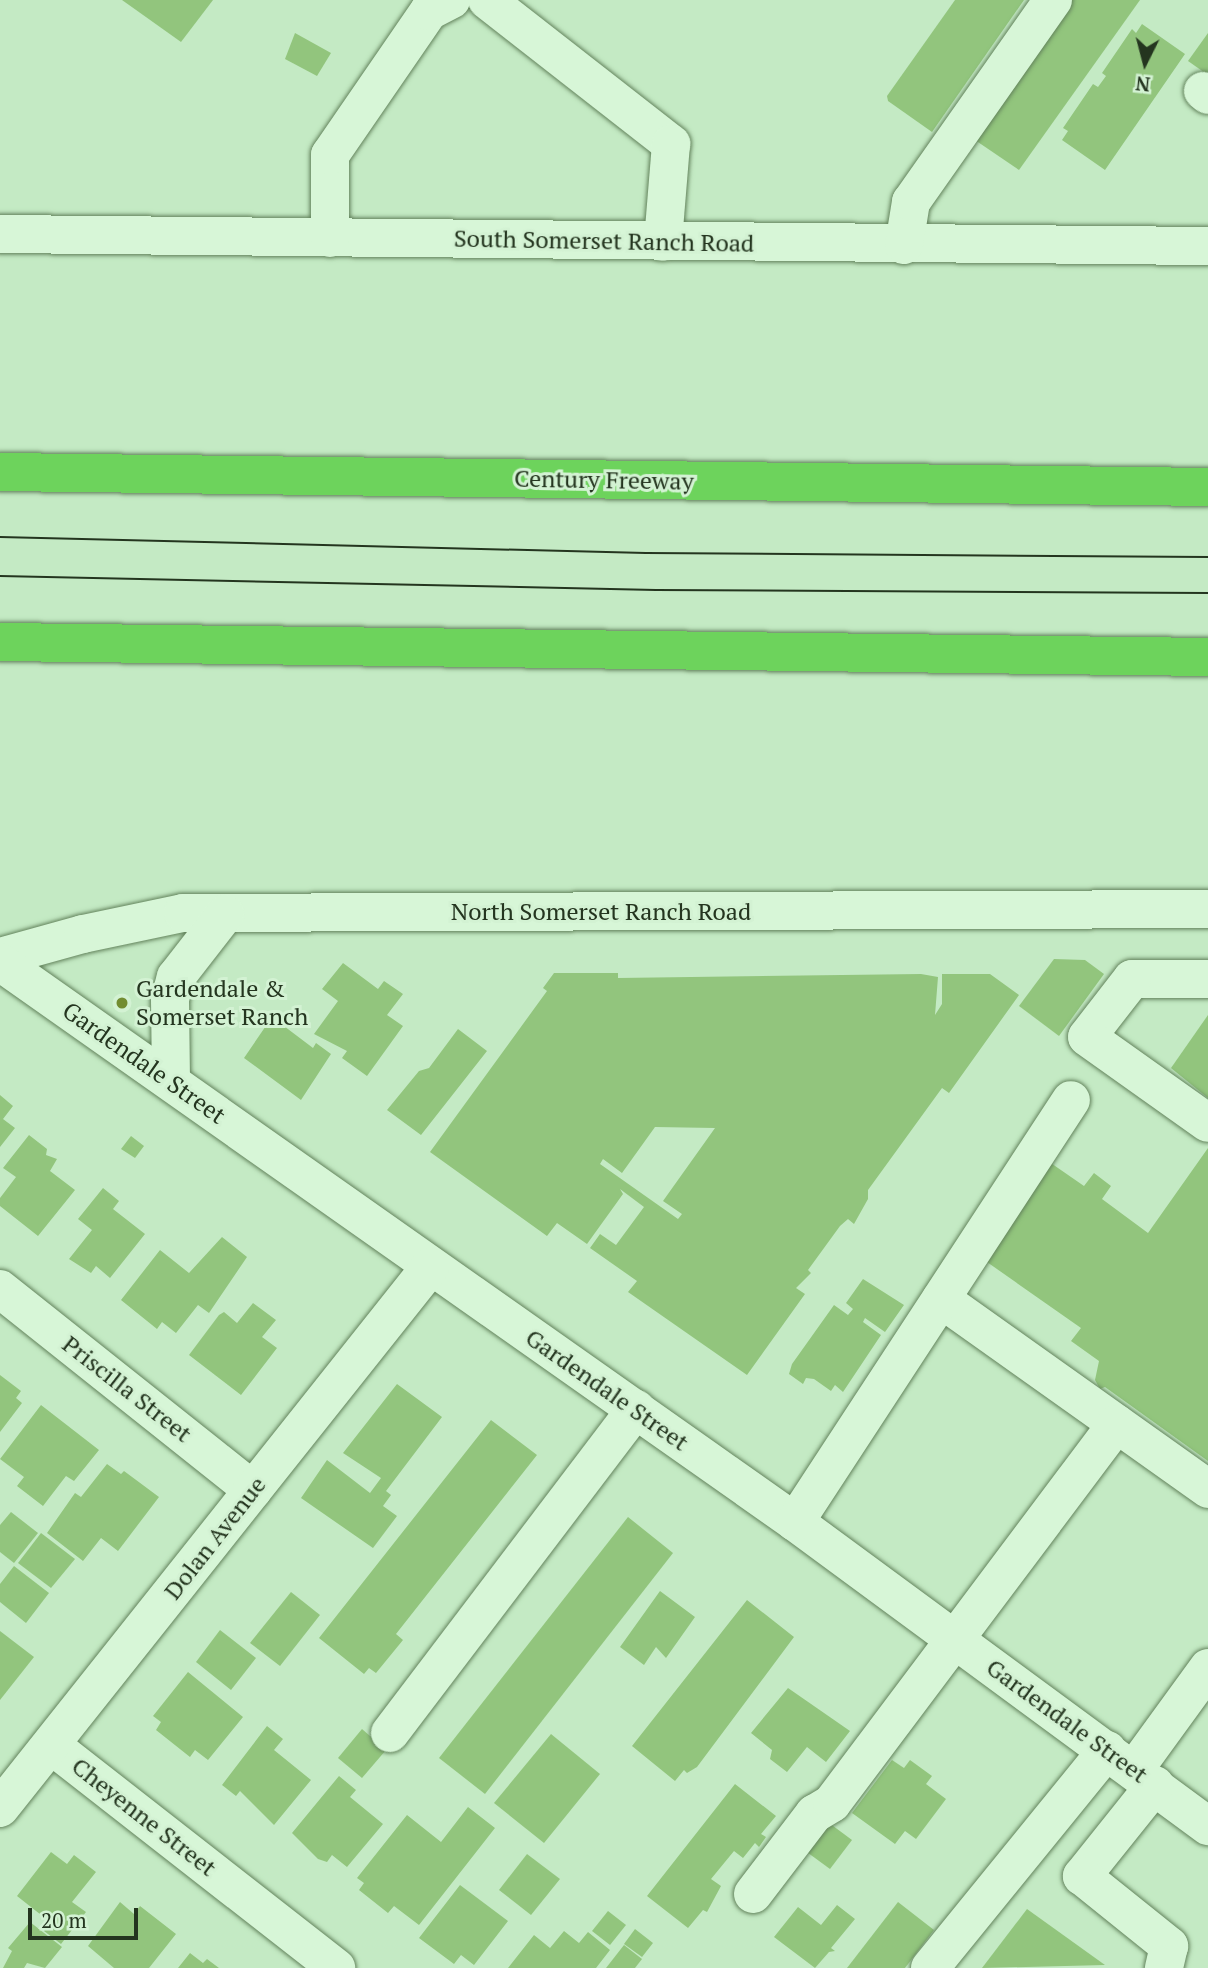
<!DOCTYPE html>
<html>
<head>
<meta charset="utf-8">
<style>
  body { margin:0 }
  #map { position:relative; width:1208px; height:1968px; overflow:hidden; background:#c4eac4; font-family:"PT Serif",serif }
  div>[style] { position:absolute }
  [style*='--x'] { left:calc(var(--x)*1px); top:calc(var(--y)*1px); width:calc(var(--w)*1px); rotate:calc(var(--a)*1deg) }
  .building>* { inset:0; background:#92c57d }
  .roads { filter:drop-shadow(0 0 2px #63835c) drop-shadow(0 0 2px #63835c) }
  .minor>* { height:38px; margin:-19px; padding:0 19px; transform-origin:19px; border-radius:19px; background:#d7f6d7 }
  .highway>* { height:38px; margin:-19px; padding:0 19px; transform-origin:19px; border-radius:19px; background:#6dd35c }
  .tram>* { height:2px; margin:-1px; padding:0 1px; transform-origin:1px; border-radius:1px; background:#24351f }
  .dots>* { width:19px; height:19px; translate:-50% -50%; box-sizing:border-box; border:4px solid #d3f2d3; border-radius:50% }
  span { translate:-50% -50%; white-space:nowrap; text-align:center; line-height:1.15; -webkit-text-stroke:6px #d3f2d3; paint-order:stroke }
  .street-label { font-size:24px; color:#24351f }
  .poi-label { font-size:24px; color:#24351f }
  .left { translate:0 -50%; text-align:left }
  .north { position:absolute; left:1110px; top:28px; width:70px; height:70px; -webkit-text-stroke:5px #d3f2d3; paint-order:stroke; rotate:186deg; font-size:19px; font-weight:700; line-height:28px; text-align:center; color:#24351f }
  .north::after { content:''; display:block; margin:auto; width:24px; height:32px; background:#24351f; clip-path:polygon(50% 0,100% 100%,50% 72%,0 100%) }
  .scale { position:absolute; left:28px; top:1908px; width:110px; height:32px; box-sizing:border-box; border:4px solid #24351f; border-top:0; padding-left:9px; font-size:21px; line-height:24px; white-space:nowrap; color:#24351f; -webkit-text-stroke:5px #d3f2d3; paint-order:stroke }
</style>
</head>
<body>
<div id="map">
  <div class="building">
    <i style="clip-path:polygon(122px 0,213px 0,181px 42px)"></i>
    <i style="clip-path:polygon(955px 0,1024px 0,932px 132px,888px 101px,887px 96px)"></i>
    <i style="clip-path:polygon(1070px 0,1140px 0,1019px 170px,972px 138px)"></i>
    <i style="clip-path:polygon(1142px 24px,1185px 54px,1105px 170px,1062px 140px,1068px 131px,1063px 128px,1093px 84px,1098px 87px,1106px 76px,1102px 73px,1132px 29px,1136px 33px)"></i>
    <i style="clip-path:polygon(295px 33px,331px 53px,317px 76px,285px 59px)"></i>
    <i style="clip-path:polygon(1208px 33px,1208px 75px,1188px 61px)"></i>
    <i style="clip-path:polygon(1054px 959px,1085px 960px,1104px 974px,1059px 1036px,1019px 1006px)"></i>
    <i style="clip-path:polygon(343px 963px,378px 989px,384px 981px,403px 994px,387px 1015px,403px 1026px,367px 1076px,342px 1058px,347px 1051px,314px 1034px,338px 1001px,322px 989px)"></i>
    <i style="clip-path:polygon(evenodd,554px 973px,618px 973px,618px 978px,921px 974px,938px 977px,935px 1015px,942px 1004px,942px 974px,990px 974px,1019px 995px,949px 1093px,942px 1088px,868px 1190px,868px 1199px,854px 1224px,848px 1219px,840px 1226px,808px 1270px,811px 1273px,796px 1288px,805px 1294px,747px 1375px,628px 1292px,637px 1281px,590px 1248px,600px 1234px,616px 1245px,644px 1207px,620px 1189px,623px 1194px,587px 1244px,557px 1223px,547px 1236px,430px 1152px,547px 991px,543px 988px,554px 973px,655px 1127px,715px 1128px,663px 1201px,682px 1214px,678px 1219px,600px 1164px,603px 1159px,622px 1173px,655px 1127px)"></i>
    <i style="clip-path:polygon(1208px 1015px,1208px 1098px,1171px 1068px)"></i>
    <i style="clip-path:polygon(272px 1017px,313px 1048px,316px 1043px,331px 1054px,301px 1100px,244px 1058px)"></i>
    <i style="clip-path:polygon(458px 1029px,487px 1051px,421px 1135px,387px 1110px,419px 1071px,429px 1068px)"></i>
    <i style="clip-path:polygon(0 1095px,13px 1106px,3px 1119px,15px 1128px,0 1147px)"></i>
    <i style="clip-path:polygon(29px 1135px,47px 1149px,46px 1155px,57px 1159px,50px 1171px,75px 1190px,38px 1236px,0 1206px,0 1198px,16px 1177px,3px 1168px)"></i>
    <i style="clip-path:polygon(131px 1136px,144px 1146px,135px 1158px,121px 1149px)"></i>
    <i style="clip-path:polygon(1208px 1148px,1208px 1461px,1105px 1387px,1100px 1389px,1095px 1380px,1099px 1361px,1071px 1341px,1081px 1328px,977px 1255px,1045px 1159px,1084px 1186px,1094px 1173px,1111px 1186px,1102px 1199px,1148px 1233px)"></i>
    <i style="clip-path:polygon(103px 1188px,119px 1201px,113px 1209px,145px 1234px,110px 1278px,96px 1266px,91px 1273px,69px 1259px,92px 1230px,78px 1219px)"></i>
    <i style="clip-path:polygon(222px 1237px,247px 1257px,209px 1313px,198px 1305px,176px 1333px,162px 1322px,157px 1329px,121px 1300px,160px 1250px,189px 1273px)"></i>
    <i style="clip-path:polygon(863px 1279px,904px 1305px,885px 1332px,865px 1318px,863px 1322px,881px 1335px,843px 1392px,835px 1385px,831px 1391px,814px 1379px,806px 1378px,803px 1384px,789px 1374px,792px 1364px,834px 1305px,848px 1315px,853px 1309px,846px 1303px)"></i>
    <i style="clip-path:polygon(253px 1303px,276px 1320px,262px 1337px,277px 1348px,241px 1395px,189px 1355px,219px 1315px,224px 1312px,237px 1323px)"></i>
    <i style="clip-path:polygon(0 1375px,21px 1391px,16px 1398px,22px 1403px,0 1432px)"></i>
    <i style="clip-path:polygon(397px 1384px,442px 1417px,386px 1491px,391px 1495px,383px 1506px,397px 1516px,373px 1548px,301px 1498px,327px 1460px,370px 1493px,381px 1478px,343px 1453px)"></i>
    <i style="clip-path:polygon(41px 1405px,99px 1450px,74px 1481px,66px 1476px,43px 1506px,17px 1486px,24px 1477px,0 1459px)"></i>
    <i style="clip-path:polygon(491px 1420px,537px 1455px,396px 1634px,403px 1640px,376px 1673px,369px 1668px,364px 1674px,319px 1638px)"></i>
    <i style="clip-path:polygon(107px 1464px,121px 1474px,124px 1471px,159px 1497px,118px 1551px,101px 1538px,83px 1561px,47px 1533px,75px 1493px,81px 1497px)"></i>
    <i style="clip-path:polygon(11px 1512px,38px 1533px,14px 1563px,0 1552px,0 1525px)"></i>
    <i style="clip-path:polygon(628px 1517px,673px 1553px,485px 1794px,439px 1758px)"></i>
    <i style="clip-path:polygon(41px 1533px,75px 1559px,51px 1588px,18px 1563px)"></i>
    <i style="clip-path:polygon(14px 1566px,49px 1593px,26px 1623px,0 1602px,0 1584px)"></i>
    <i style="clip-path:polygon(660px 1591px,695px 1617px,666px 1658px,656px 1647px,644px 1665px,620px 1647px)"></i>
    <i style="clip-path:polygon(291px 1592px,320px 1615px,280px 1666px,250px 1643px)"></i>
    <i style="clip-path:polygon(747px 1600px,794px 1637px,697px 1767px,687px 1773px,684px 1770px,675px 1781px,632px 1746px)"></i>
    <i style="clip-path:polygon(220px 1630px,256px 1658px,231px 1690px,196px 1662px)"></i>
    <i style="clip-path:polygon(0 1631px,34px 1657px,0 1700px)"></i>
    <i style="clip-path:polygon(188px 1672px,243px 1717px,208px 1760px,195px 1750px,190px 1757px,156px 1730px,161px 1722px,153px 1716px)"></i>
    <i style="clip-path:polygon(788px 1688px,850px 1731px,826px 1762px,807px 1747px,787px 1772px,770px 1759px,772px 1750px,751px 1733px)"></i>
    <i style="clip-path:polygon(267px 1726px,283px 1739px,274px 1750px,311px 1780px,274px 1825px,240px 1791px,236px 1796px,222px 1785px)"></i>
    <i style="clip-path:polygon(362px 1729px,386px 1750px,362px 1778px,338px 1758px)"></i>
    <i style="clip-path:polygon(551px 1734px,600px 1774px,544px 1843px,494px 1803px)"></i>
    <i style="clip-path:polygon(892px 1760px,904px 1768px,910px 1760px,932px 1776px,926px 1784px,946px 1799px,916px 1839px,905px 1831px,895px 1844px,852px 1813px)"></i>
    <i style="clip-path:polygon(339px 1776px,356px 1790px,350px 1797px,383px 1824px,347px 1867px,332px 1855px,327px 1862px,318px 1859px,292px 1833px)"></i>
    <i style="clip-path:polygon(735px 1784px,776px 1816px,761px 1834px,766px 1837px,759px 1847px,755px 1843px,743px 1858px,734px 1851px,711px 1879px,721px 1886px,707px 1912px,703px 1910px,688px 1928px,647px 1896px)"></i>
    <i style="clip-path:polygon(468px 1807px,495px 1828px,419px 1925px,394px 1906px,388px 1913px,359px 1890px,364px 1883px,357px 1878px,407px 1815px,441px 1842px)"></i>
    <i style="clip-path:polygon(821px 1817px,852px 1840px,830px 1869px,800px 1847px)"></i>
    <i style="clip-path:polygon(51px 1852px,67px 1864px,74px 1855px,96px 1872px,72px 1902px,86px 1912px,61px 1944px,44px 1931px,50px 1922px,17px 1896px)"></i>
    <i style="clip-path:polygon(527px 1854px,560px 1879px,531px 1915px,499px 1890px)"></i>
    <i style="clip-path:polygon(460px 1885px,508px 1921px,474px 1965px,461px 1955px,454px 1964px,419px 1938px)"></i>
    <i style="clip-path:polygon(120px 1902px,134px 1914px,140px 1906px,176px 1934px,149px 1968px,114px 1968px,88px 1946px)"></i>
    <i style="clip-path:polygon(898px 1902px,934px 1930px,905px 1968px,847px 1968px)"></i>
    <i style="clip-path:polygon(837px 1905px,855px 1919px,831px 1948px,835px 1951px,829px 1952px,815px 1968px,774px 1937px,798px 1907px,821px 1925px)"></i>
    <i style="clip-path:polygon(1027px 1909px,1105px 1965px,982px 1968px)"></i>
    <i style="clip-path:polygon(608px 1911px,626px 1925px,610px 1945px,592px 1931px)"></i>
    <i style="clip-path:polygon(30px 1922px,62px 1947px,45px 1968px,27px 1963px,24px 1968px,3px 1968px,12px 1951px,8px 1948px)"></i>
    <i style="clip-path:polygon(635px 1929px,653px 1943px,642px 1957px,624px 1944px)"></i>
    <i style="clip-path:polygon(564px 1931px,579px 1943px,588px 1932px,610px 1950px,596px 1968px,508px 1968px,534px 1935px,550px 1948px)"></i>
    <i style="clip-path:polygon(624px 1945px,642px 1959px,635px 1968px,606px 1968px)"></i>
    <i style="clip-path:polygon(190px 1953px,203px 1963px,207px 1959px,219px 1968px,178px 1968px)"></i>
  </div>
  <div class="roads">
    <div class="minor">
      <i style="--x:487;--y:0;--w:234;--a:38"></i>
      <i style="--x:671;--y:144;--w:98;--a:94.7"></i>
      <i style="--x:1203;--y:91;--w:6;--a:39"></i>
      <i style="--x:0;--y:234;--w:1208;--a:0.57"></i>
      <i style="--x:330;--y:238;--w:83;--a:-90"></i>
      <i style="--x:330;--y:155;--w:175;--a:-55.5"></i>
      <i style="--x:429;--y:11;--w:25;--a:-27"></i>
      <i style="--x:904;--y:245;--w:44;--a:-80.8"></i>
      <i style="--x:911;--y:202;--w:247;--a:-54.9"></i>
      <i style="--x:0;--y:957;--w:86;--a:-15.5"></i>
      <i style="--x:83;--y:934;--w:102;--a:-11.9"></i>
      <i style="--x:183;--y:913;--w:1025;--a:-0.22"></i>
      <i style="--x:0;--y:962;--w:972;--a:35.16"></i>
      <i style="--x:795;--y:1522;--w:513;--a:36.36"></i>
      <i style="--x:1208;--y:979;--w:76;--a:180"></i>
      <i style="--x:1132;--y:979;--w:73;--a:127.8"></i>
      <i style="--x:1087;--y:1037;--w:148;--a:35.4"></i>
      <i style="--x:171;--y:1081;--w:82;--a:-90.7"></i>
      <i style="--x:170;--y:999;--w:23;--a:-75"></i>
      <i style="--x:176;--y:977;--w:80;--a:-52.1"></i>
      <i style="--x:0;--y:1289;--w:323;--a:38.5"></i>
      <i style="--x:941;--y:1299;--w:328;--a:35.4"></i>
      <i style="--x:795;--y:1522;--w:504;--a:-56.81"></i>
      <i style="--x:390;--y:1733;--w:407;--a:-52.8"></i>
      <i style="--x:51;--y:1745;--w:362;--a:38"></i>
      <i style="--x:1134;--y:1770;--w:126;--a:-54"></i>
      <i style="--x:1155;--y:1785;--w:117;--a:128.7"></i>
      <i style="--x:1082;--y:1876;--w:112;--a:38.8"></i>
      <i style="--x:1169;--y:1946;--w:23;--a:103"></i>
      <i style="--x:0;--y:1808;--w:691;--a:-51.52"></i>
      <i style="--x:753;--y:1894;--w:101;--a:-52.7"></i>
      <i style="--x:814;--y:1814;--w:21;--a:-31"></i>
      <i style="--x:832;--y:1803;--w:474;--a:-53.1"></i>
      <i style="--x:930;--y:1968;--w:281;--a:-50.9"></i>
    </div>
    <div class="highway">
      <i style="--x:0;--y:472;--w:1208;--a:0.71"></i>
      <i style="--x:0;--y:642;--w:1208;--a:0.71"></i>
    </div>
  </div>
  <div class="tram">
    <i style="--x:0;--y:537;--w:646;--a:1.42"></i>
    <i style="--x:646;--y:553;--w:562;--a:0.41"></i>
    <i style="--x:0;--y:576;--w:656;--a:1.22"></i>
    <i style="--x:656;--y:590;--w:552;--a:0.31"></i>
  </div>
  <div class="dots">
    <i style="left:122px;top:1003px;background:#728d31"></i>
  </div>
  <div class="street-label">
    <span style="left:604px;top:241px;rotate:1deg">South Somerset Ranch Road</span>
    <span style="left:604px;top:480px;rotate:1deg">Century Freeway</span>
    <span style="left:601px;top:912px">North Somerset Ranch Road</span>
    <span style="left:144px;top:1063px;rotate:35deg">Gardendale Street</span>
    <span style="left:127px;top:1389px;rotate:38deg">Priscilla Street</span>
    <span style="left:607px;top:1390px;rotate:35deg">Gardendale Street</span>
    <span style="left:215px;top:1538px;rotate:-52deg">Dolan Avenue</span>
    <span style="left:1067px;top:1721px;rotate:36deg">Gardendale Street</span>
    <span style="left:144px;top:1817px;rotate:38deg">Cheyenne Street</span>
  </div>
  <div class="poi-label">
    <span class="left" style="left:136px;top:1003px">Gardendale &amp;<br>Somerset Ranch</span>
  </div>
  <div class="north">N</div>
  <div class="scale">20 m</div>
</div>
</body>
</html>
